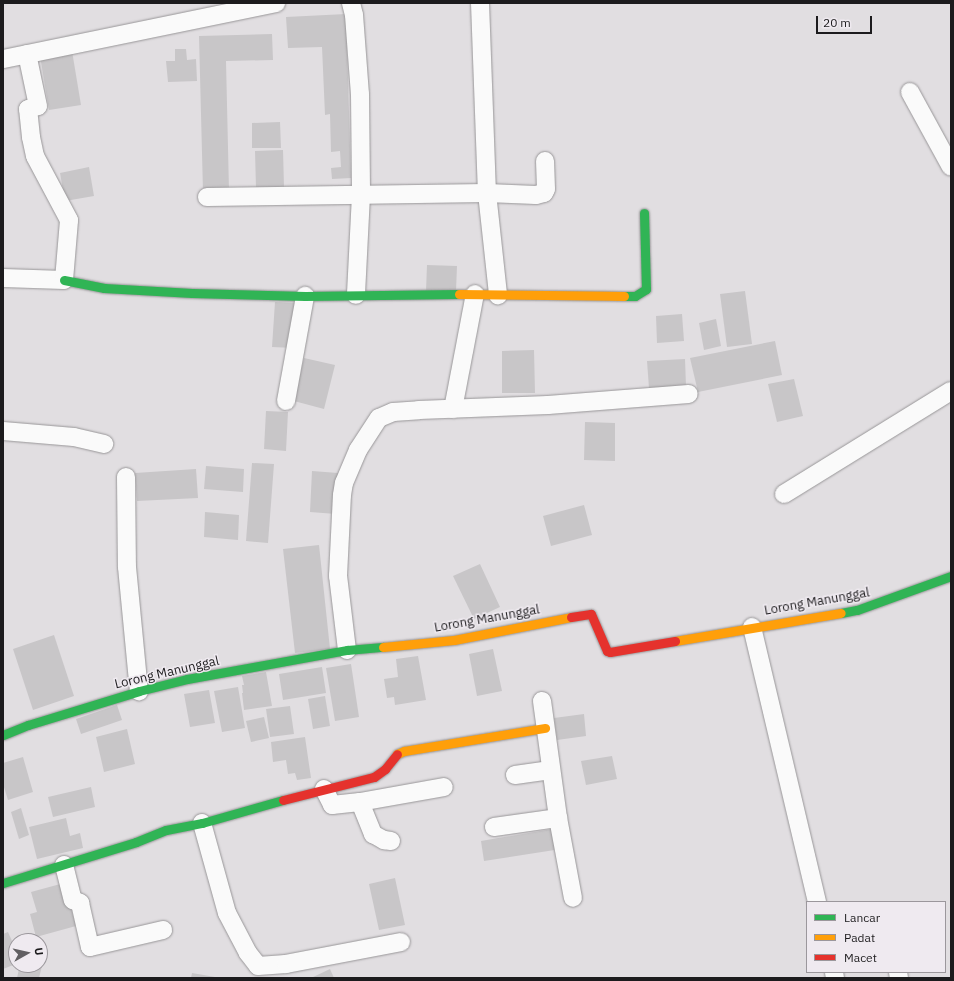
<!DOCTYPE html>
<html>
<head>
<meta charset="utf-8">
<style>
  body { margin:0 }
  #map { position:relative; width:954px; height:981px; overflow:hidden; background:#e1dee1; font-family:"IBM Plex Sans",sans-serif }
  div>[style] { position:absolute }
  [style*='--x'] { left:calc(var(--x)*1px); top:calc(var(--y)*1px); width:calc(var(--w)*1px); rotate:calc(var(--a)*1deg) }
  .building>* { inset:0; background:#c8c6c8 }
  .roads { filter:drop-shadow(0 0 1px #989698) drop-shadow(0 0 1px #989698) }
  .street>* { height:18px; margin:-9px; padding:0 9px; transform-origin:9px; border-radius:9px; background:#fafafa }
  .fast>* { height:9px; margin:-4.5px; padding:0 4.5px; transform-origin:4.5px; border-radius:4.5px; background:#30b455 }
  .slow>* { height:9px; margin:-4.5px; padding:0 4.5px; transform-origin:4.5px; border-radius:4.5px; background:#ff9f0a }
  .jam>* { height:9px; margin:-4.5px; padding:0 4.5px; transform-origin:4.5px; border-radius:4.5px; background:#e5322d }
  span { translate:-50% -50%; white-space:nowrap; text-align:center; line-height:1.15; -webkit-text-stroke:3px #efeaf0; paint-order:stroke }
  .street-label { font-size:13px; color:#1c1b1d }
  .frame { position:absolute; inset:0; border:4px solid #1c1b1d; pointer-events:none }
  .legend { position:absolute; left:806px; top:901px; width:140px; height:72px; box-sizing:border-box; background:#efeaf0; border:1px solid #9b979c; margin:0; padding:5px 7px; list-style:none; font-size:12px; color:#1c1b1d }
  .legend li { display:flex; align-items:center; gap:8px; height:20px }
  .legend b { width:20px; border:1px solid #9b979c }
  .north { position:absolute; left:8px; top:933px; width:40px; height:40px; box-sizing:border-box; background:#efeaf0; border:1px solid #9b979c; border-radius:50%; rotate:82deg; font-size:11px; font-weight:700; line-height:16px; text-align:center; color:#1c1b1d }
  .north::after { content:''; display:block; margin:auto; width:14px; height:18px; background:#615f62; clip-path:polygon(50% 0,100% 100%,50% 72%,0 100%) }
  .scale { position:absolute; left:816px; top:16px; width:56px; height:18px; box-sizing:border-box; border:2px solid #1c1b1d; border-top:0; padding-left:5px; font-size:12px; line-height:14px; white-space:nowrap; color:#1c1b1d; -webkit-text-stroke:3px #efeaf0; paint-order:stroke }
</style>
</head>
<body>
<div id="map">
  <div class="building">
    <i style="clip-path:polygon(346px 14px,351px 178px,332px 179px,331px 168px,341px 167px,340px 151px,331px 152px,330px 114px,325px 115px,322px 47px,288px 48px,286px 17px)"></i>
    <i style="clip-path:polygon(272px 34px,273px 60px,226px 61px,229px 191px,203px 192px,199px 36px)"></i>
    <i style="clip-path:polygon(175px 49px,186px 49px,187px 60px,196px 59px,197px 81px,168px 82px,166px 61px,175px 61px)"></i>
    <i style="clip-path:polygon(72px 51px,81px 105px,49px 110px,40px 56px)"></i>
    <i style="clip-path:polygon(280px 122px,281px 148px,252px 148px,252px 123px)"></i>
    <i style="clip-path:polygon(283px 150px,284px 187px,256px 188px,255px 151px)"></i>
    <i style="clip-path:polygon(89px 167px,94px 196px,65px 201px,60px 173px)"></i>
    <i style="clip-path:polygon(427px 265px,457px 266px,456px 291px,426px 291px)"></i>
    <i style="clip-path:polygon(745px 291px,752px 344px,727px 347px,720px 294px)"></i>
    <i style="clip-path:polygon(275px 302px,297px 303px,294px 348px,272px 347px)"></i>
    <i style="clip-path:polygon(682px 314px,684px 341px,657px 343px,656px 316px)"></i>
    <i style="clip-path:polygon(716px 319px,721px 346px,704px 350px,699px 323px)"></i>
    <i style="clip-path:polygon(775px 341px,782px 375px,698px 392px,690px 358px)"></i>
    <i style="clip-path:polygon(534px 350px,535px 393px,502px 393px,502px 351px)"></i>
    <i style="clip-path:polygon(304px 358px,335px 365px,324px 409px,294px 401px)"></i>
    <i style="clip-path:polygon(685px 359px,686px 386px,649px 388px,647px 361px)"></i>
    <i style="clip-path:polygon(794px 379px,803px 416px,777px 422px,768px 384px)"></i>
    <i style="clip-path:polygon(266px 411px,288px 412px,286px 451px,264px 449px)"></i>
    <i style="clip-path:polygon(585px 422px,615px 423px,615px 461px,584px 460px)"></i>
    <i style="clip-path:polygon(252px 463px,274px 464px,268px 543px,246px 541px)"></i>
    <i style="clip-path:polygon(206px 466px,244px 469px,243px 492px,204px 489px)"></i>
    <i style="clip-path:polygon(196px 469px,198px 498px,137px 501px,135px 473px)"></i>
    <i style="clip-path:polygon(312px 471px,338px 473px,336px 514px,310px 512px)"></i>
    <i style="clip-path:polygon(584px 505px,592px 535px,551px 546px,543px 516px)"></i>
    <i style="clip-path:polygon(205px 512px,239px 515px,238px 540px,204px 537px)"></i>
    <i style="clip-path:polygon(319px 545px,330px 649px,295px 653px,283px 549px)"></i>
    <i style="clip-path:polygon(480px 564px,500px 607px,474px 619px,453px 576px)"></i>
    <i style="clip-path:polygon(54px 635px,74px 696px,33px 710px,13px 649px)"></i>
    <i style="clip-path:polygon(493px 649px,502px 691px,477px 696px,469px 654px)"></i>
    <i style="clip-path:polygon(418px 656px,426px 700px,395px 705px,394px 697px,387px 698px,384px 679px,398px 677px,396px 659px)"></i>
    <i style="clip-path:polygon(351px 664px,359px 717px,335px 721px,326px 668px)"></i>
    <i style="clip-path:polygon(322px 667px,326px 693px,283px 700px,279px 674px)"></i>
    <i style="clip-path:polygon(266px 672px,272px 706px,244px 710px,242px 693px,243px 693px,242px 685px,244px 685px,242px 676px)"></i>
    <i style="clip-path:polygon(238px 687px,245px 728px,222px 732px,214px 691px)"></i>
    <i style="clip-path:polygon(209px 690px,215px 723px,190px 727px,184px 694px)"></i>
    <i style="clip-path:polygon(325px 696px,330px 726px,313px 729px,308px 699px)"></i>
    <i style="clip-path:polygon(117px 705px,122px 720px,81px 734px,76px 719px)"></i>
    <i style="clip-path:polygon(290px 706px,294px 734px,270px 737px,266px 709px)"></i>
    <i style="clip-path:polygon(584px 714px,586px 736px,557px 740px,554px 718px)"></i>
    <i style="clip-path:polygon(264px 717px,269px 738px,251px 742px,246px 721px)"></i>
    <i style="clip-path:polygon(127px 729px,135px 764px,104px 772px,96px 737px)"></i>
    <i style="clip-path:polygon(305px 737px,311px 778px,297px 780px,295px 773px,288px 774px,286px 760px,273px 762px,271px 742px)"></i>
    <i style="clip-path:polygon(612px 756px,617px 779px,586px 785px,581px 761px)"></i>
    <i style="clip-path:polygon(23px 757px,33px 792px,8px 800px,3px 784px,3px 763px)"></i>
    <i style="clip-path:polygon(91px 787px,95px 807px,53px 817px,48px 797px)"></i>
    <i style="clip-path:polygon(21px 808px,29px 835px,19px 839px,11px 812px)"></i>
    <i style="clip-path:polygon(66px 818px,70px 836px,80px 833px,83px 848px,37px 859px,29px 827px)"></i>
    <i style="clip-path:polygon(558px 828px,561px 849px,484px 861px,481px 841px)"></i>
    <i style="clip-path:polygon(395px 878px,405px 925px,379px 930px,369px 884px)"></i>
    <i style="clip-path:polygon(64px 883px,76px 926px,36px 937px,30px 914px,37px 912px,31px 892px)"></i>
    <i style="clip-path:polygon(8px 932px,16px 950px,16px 964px,3px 969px,3px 934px)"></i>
    <i style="clip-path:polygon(40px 961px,43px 962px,39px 978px,17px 978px,19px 969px,27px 971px,28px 965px,40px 965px)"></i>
    <i style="clip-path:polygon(330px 969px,334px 978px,311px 978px)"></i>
    <i style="clip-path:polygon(192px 973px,215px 977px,215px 978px,191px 978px)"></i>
  </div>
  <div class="roads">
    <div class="street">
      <i style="--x:351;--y:3;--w:12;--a:76"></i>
      <i style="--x:354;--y:15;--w:79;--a:85.7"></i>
      <i style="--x:360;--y:94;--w:101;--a:89.4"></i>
      <i style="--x:361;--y:195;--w:100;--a:92.9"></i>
      <i style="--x:480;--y:3;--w:190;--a:87.9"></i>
      <i style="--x:487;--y:193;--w:103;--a:83.8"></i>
      <i style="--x:3;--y:59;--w:279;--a:-11.6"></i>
      <i style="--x:910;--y:92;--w:85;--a:61.3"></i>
      <i style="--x:207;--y:197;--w:280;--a:-0.8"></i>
      <i style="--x:487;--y:193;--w:49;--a:2.3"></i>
      <i style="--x:536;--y:195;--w:8;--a:-14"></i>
      <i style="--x:544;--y:193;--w:4;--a:-63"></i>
      <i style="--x:546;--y:189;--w:28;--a:-92"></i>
      <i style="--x:3;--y:278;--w:61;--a:1.9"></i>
      <i style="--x:64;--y:280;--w:60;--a:-85.2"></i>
      <i style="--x:69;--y:220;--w:72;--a:-118"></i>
      <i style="--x:35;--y:156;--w:19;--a:-102"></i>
      <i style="--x:31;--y:137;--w:28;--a:-96"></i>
      <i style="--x:28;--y:109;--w:10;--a:-17"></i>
      <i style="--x:38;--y:106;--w:53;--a:-101.9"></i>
      <i style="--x:286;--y:401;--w:107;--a:-79.7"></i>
      <i style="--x:453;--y:409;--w:117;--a:-79.2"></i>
      <i style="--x:3;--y:431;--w:71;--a:4.8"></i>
      <i style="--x:74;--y:437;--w:31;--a:13"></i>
      <i style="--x:126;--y:477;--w:90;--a:89.4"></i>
      <i style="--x:127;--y:567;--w:125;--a:84.5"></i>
      <i style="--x:784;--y:494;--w:196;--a:-31.7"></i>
      <i style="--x:752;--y:627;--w:283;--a:76.7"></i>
      <i style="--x:347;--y:650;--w:75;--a:-96.9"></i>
      <i style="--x:338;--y:576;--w:81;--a:-87.2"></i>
      <i style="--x:342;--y:495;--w:12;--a:-81"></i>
      <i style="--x:344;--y:483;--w:36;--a:-67"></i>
      <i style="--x:358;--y:450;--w:38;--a:-57"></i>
      <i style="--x:379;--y:418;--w:15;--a:-23"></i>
      <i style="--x:393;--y:412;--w:26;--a:-4"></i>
      <i style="--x:419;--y:410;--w:129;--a:-2.2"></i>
      <i style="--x:548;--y:405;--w:141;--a:-4.5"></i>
      <i style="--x:542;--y:701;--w:118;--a:82.2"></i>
      <i style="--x:558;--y:818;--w:81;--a:79.4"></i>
      <i style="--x:515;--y:775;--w:36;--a:-8"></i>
      <i style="--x:324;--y:789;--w:18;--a:63"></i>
      <i style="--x:332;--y:805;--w:28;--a:-6"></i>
      <i style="--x:360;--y:802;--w:35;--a:68"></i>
      <i style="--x:373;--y:834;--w:13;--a:29"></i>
      <i style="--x:384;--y:840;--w:7;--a:8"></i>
      <i style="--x:360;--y:802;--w:85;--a:-10.1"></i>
      <i style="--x:202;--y:823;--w:93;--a:74.5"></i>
      <i style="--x:227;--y:913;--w:45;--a:62.3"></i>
      <i style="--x:248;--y:953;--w:16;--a:52"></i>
      <i style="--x:258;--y:966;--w:28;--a:-4"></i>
      <i style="--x:286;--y:964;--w:117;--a:-10.8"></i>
      <i style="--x:494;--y:827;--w:65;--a:-8"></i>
      <i style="--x:64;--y:865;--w:36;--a:76"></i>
      <i style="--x:73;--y:900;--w:8;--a:23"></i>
      <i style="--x:80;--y:903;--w:45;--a:77.2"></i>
      <i style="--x:90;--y:947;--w:75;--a:-13.1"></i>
      <i style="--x:834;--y:972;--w:6;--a:81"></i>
      <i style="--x:898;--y:972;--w:6;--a:81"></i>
    </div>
    <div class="fast">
      <i style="--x:64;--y:280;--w:41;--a:11.3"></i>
      <i style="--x:104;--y:288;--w:88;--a:3.3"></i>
      <i style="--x:192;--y:293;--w:113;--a:1.5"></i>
      <i style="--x:305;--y:296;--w:154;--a:-0.7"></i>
      <i style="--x:624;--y:296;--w:11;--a:0"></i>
      <i style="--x:635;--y:296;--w:13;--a:-32"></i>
      <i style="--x:646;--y:289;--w:76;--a:-91.5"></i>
      <i style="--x:841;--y:613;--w:16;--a:-11"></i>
      <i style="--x:857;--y:610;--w:100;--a:-19.9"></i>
      <i style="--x:3;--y:735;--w:27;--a:-22"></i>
      <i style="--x:28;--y:725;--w:116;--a:-17"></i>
      <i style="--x:139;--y:691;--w:49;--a:-14"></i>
      <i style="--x:187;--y:679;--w:163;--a:-10.3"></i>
      <i style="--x:347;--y:650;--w:36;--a:-5"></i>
      <i style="--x:3;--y:883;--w:139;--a:-17.1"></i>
      <i style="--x:136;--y:842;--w:32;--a:-22"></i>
      <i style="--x:166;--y:830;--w:37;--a:-11"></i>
      <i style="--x:202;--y:823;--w:84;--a:-15.9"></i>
    </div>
    <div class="slow">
      <i style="--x:459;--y:294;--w:165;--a:0.7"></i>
      <i style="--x:675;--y:641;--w:168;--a:-9.6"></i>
      <i style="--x:383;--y:647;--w:71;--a:-5.6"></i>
      <i style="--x:454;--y:640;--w:119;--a:-11.1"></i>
      <i style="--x:397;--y:754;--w:8;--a:-23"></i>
      <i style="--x:404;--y:751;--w:143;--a:-9.3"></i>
    </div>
    <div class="jam">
      <i style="--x:571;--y:617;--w:20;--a:-9"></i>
      <i style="--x:591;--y:614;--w:40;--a:66.6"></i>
      <i style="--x:607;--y:651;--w:3;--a:18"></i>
      <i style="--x:610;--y:652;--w:66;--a:-9.6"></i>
      <i style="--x:283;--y:800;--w:94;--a:-14.2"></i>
      <i style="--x:374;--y:777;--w:14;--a:-36"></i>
      <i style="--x:385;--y:769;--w:19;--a:-51"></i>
    </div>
  </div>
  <div class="street-label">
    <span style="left:817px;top:602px;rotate:-10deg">Lorong Manunggal</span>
    <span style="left:487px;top:619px;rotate:-10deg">Lorong Manunggal</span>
    <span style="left:167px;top:673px;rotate:-13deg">Lorong Manunggal</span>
  </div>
  <div class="frame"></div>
  <ul class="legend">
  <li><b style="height:5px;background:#30b455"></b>Lancar</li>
  <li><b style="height:5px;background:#ff9f0a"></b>Padat</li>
  <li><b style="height:5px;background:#e5322d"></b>Macet</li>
  </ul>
  <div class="north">U</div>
  <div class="scale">20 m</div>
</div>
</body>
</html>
